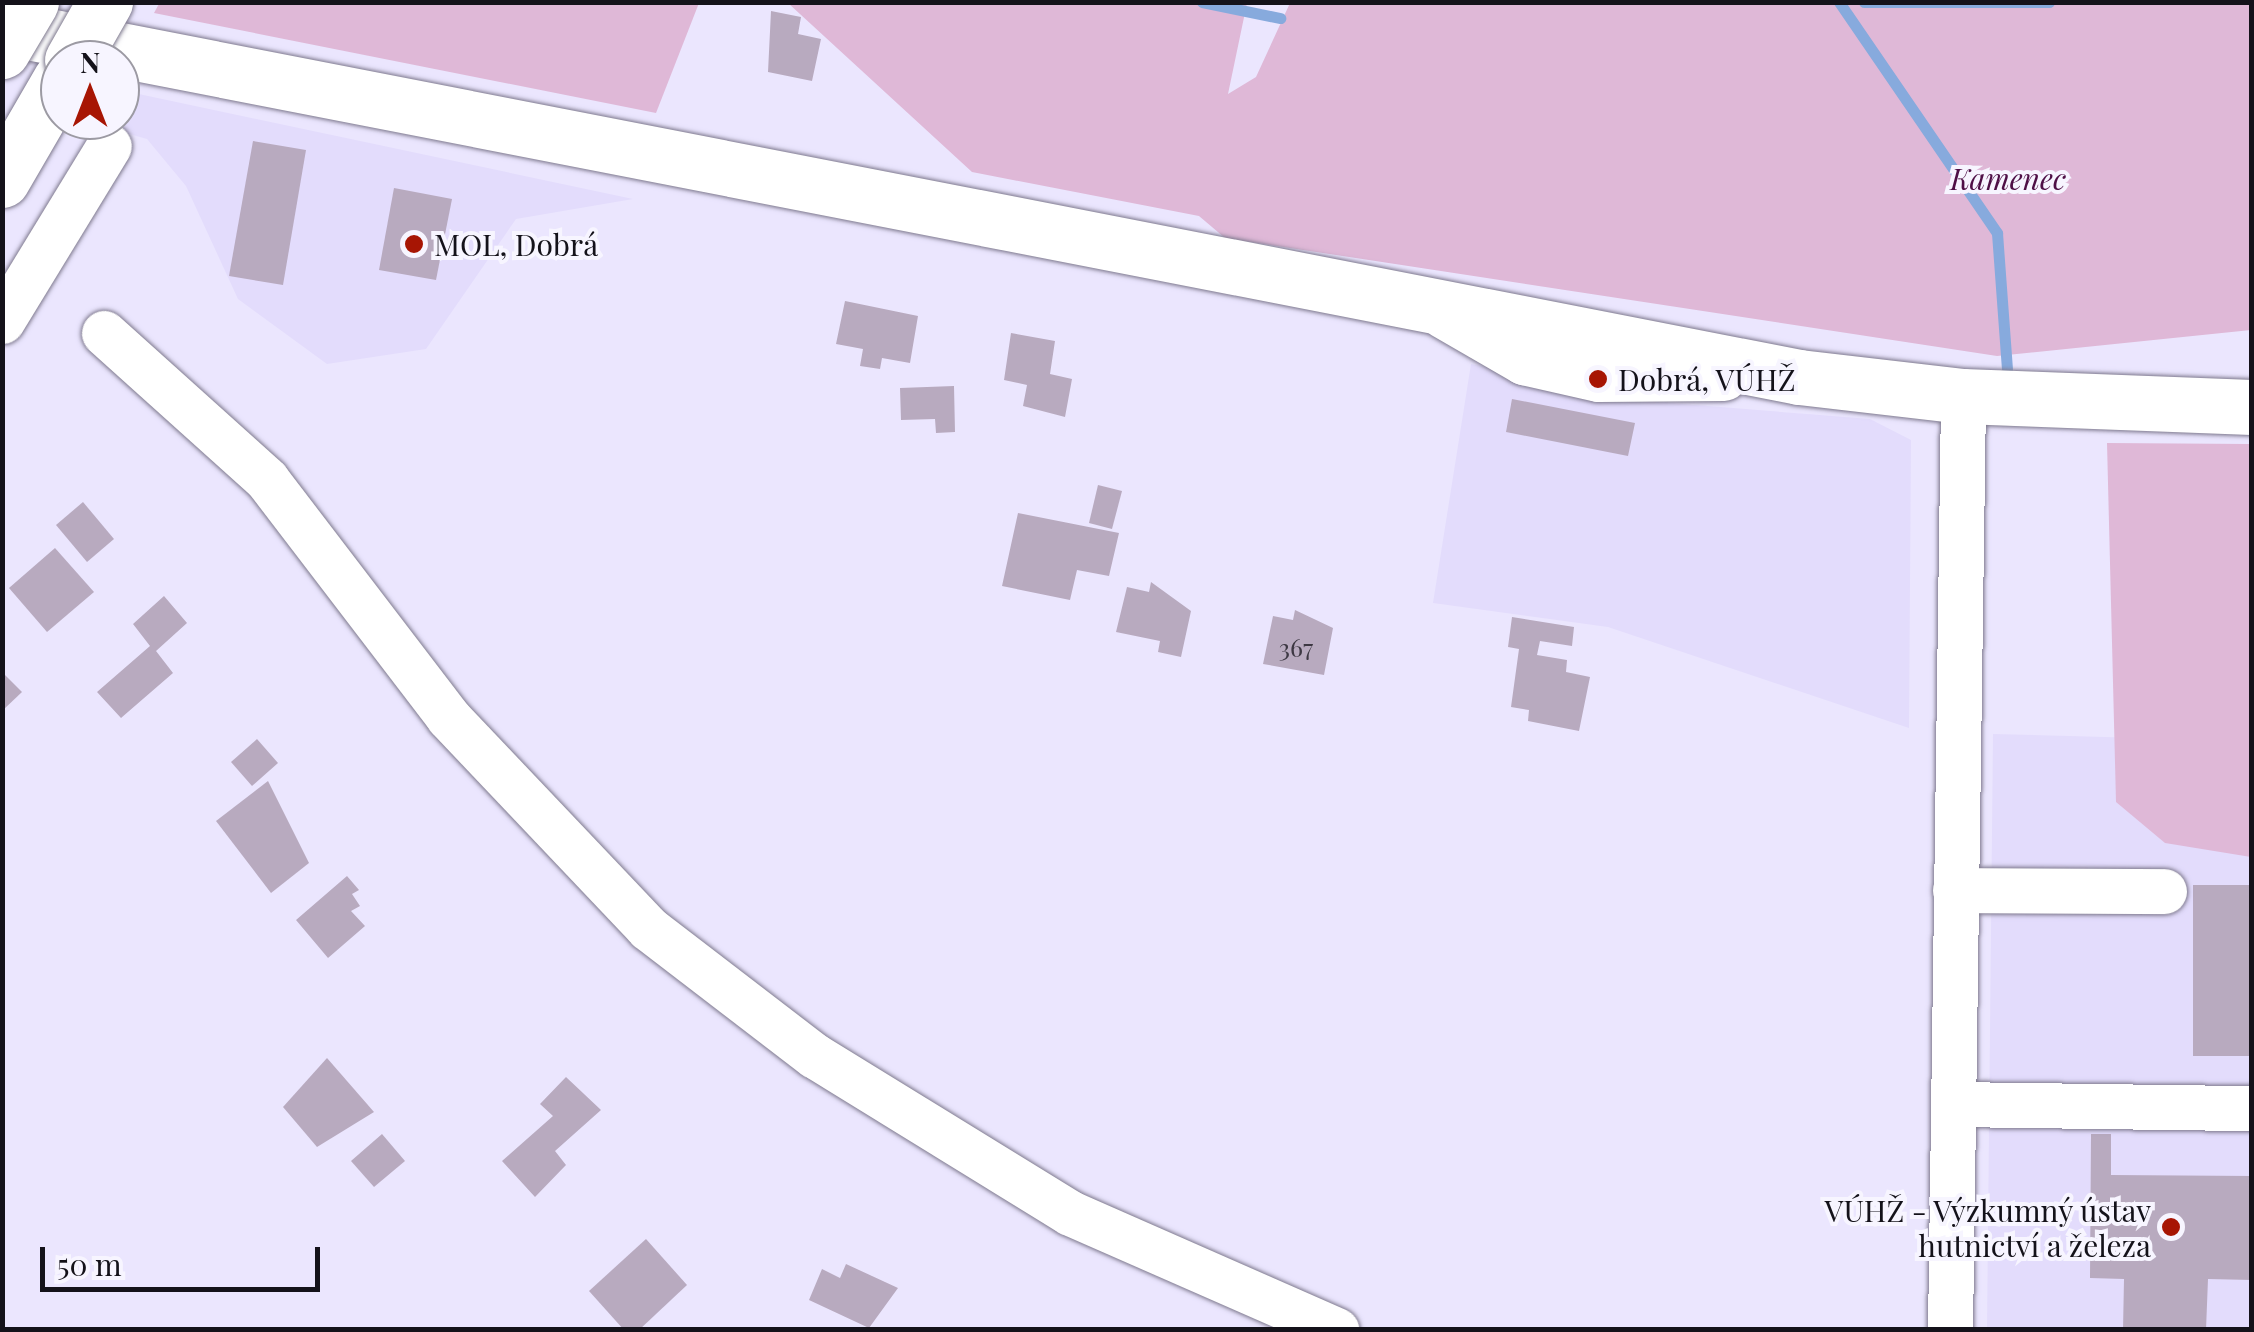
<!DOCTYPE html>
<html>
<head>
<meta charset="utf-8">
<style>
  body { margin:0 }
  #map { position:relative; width:2254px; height:1332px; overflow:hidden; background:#ebe6fe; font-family:"Playfair Display",serif }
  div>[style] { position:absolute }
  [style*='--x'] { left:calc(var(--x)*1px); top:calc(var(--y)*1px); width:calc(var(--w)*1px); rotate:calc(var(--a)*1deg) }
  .built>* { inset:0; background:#e3dcfc }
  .green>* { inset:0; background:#dfb8d7 }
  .stream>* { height:11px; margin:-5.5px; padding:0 5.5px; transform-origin:5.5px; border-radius:5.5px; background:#87aadd }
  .building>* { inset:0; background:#b8aabf }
  .roads { filter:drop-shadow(0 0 2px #7e798e) drop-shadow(0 0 2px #7e798e) }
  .minor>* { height:45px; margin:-22.5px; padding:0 22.5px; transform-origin:22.5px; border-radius:22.5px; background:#fff }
  .major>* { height:55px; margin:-27.5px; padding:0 27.5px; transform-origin:27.5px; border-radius:27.5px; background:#fff }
  .highway>* { height:55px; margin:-27.5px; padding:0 27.5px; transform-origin:27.5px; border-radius:27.5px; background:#fff }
  .bridges { filter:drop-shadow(0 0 2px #7e798e) drop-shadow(0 0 2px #7e798e) }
  .highway-bridge>* { height:55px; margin:-27.5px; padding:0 27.5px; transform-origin:27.5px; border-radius:27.5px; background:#fff }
  .dots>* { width:28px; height:28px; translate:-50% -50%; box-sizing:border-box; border:5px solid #f7f5ff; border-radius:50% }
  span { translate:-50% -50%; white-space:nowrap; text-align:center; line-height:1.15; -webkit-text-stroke:8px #f7f5ff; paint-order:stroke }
  .number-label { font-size:25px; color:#3d3843 }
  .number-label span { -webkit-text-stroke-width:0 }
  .park-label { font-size:30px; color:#4e0f46; font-style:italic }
  .poi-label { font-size:30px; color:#14121a }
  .left { translate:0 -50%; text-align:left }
  .right { translate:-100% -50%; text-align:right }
  .frame { position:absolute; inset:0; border:5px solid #14121a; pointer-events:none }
  .north { position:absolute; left:40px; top:40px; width:100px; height:100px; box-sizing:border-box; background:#f7f5ff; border:2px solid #9c9aa3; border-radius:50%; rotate:0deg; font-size:28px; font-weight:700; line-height:40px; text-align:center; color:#14121a }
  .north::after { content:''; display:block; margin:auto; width:35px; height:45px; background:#a71504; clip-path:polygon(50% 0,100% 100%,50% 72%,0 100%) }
  .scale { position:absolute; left:40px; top:1247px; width:280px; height:45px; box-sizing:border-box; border:5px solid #14121a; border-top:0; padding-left:12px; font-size:30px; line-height:35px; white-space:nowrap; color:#14121a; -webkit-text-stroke:8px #f7f5ff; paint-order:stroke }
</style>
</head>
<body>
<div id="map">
  <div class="built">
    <i style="clip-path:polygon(120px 90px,633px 199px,516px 219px,426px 349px,327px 364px,238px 299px,186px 186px,147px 139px,91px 123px,120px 120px)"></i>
    <i style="clip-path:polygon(1471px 364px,1670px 403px,1870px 419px,1911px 440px,1909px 728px,1608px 627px,1433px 603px)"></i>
    <i style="clip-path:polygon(1993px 734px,2251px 741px,2251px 1329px,1987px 1330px)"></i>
  </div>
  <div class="green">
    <i style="clip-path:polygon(160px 2px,699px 2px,699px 3px,656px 113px,154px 13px)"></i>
    <i style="clip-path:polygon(788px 3px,1247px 3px,1228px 94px,1256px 77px,1290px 3px,2251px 3px,2251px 330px,1997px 356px,1225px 238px,1199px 216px,972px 172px)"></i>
    <i style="clip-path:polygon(2107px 443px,2251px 444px,2251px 857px,2165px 843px,2116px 802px)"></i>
  </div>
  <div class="stream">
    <i style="--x:1202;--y:2;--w:80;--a:11.6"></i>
    <i style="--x:1839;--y:2;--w:280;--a:55.6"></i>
    <i style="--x:1997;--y:233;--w:136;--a:85.8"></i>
    <i style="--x:1864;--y:2;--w:185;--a:0"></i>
  </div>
  <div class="building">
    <i style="clip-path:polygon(771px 11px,801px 17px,798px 34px,821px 39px,812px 81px,768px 72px)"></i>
    <i style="clip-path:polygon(253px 141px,306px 150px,283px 285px,229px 276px)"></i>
    <i style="clip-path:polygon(394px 188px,452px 199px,436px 280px,379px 270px)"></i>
    <i style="clip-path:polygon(845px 301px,918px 316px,910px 363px,882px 358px,880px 369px,860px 366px,863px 349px,836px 344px)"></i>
    <i style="clip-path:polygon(1011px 333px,1055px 341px,1050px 374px,1072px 379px,1065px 417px,1023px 406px,1027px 385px,1004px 380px)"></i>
    <i style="clip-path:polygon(954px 386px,955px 432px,936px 433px,935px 419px,901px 420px,900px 388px)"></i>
    <i style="clip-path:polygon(1512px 399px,1635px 423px,1628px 456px,1506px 432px)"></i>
    <i style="clip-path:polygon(1098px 485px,1122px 491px,1112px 529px,1089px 523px)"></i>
    <i style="clip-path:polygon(83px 502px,114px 539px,87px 562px,56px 525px)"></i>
    <i style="clip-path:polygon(1018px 513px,1119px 533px,1109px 576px,1077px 570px,1070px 600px,1002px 586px)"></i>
    <i style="clip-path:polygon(55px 548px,94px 592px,47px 632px,9px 588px)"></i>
    <i style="clip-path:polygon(1151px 582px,1191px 611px,1181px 657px,1158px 652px,1160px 641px,1116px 632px,1127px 587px,1149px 592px)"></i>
    <i style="clip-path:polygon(164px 596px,187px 623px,156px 651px,173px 673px,121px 718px,97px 692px,150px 646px,133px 624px)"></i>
    <i style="clip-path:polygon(1295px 610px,1333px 628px,1324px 675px,1263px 664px,1273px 616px,1293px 620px)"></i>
    <i style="clip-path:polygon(1512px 617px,1574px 627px,1572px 646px,1540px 641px,1537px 655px,1567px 660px,1566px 672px,1590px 677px,1579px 731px,1528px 721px,1529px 710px,1511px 707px,1519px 649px,1508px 647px)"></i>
    <i style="clip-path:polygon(2px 672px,22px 692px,2px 711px)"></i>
    <i style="clip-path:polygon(257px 739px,278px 763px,252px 786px,231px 762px)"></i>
    <i style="clip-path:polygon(268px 781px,309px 863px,271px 893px,216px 821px)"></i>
    <i style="clip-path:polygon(347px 876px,359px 890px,352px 894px,360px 906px,351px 911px,365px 926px,328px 958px,296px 920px)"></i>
    <i style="clip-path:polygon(2193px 885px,2252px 885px,2252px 1056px,2193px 1056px)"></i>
    <i style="clip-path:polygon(327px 1058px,374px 1112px,317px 1147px,283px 1107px)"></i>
    <i style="clip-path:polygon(566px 1077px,601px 1110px,555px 1151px,566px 1165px,535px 1197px,502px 1161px,553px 1116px,540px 1104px)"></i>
    <i style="clip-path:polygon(382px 1134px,405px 1161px,374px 1187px,351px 1161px)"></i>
    <i style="clip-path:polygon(2091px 1134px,2111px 1134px,2111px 1175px,2252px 1176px,2252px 1280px,2208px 1279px,2206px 1330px,2123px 1330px,2124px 1279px,2090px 1278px)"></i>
    <i style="clip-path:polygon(646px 1239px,687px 1285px,639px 1330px,624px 1330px,589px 1291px)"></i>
    <i style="clip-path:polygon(846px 1264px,898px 1288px,869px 1328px,809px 1300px,822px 1269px,840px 1278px)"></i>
  </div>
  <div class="roads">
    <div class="minor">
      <i style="--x:1442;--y:315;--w:94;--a:30.1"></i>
      <i style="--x:1523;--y:362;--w:77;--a:12.8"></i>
      <i style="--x:1598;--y:379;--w:126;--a:-0.5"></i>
      <i style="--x:2;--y:321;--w:205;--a:-58.6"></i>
      <i style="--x:104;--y:333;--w:219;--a:42"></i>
      <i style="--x:267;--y:480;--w:298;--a:52.6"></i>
      <i style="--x:448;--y:717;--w:291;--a:46.5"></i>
      <i style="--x:648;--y:928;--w:210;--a:37.5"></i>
      <i style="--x:815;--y:1056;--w:299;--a:31.6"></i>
      <i style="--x:1070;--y:1213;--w:291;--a:23.7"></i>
      <i style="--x:1955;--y:890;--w:209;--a:0.3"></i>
      <i style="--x:1953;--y:1104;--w:299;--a:0.8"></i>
      <i style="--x:1950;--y:1330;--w:934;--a:-89.2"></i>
      <i style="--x:1963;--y:396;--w:34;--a:-5"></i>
    </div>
    <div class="major">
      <i style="--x:2;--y:27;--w:1831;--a:11.02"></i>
      <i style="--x:1799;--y:377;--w:165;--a:6.6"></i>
      <i style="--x:1963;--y:396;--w:289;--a:2.2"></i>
    </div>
    <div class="highway">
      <i style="--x:2;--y:180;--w:116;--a:-59.9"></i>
    </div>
  </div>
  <div class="bridges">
    <div class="highway-bridge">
      <i style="--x:2;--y:51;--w:57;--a:-59.4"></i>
      <i style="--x:72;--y:60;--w:67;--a:-60.4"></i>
    </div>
  </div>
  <div class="dots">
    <i style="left:414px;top:244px;background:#a71504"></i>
    <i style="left:1598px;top:379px;background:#a71504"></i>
    <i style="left:2171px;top:1227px;background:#a71504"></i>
  </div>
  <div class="number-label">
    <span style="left:1296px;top:647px">367</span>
  </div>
  <div class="park-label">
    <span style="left:2008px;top:178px">Kamenec</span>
  </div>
  <div class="poi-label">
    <span class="left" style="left:434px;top:244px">MOL, Dobrá</span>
    <span class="left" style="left:1618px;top:379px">Dobrá, VÚHŽ</span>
    <span class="right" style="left:2151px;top:1227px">VÚHŽ - Výzkumný ústav<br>hutnictví a železa</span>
  </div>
  <div class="frame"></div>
  <div class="north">N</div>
  <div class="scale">50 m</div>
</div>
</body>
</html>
